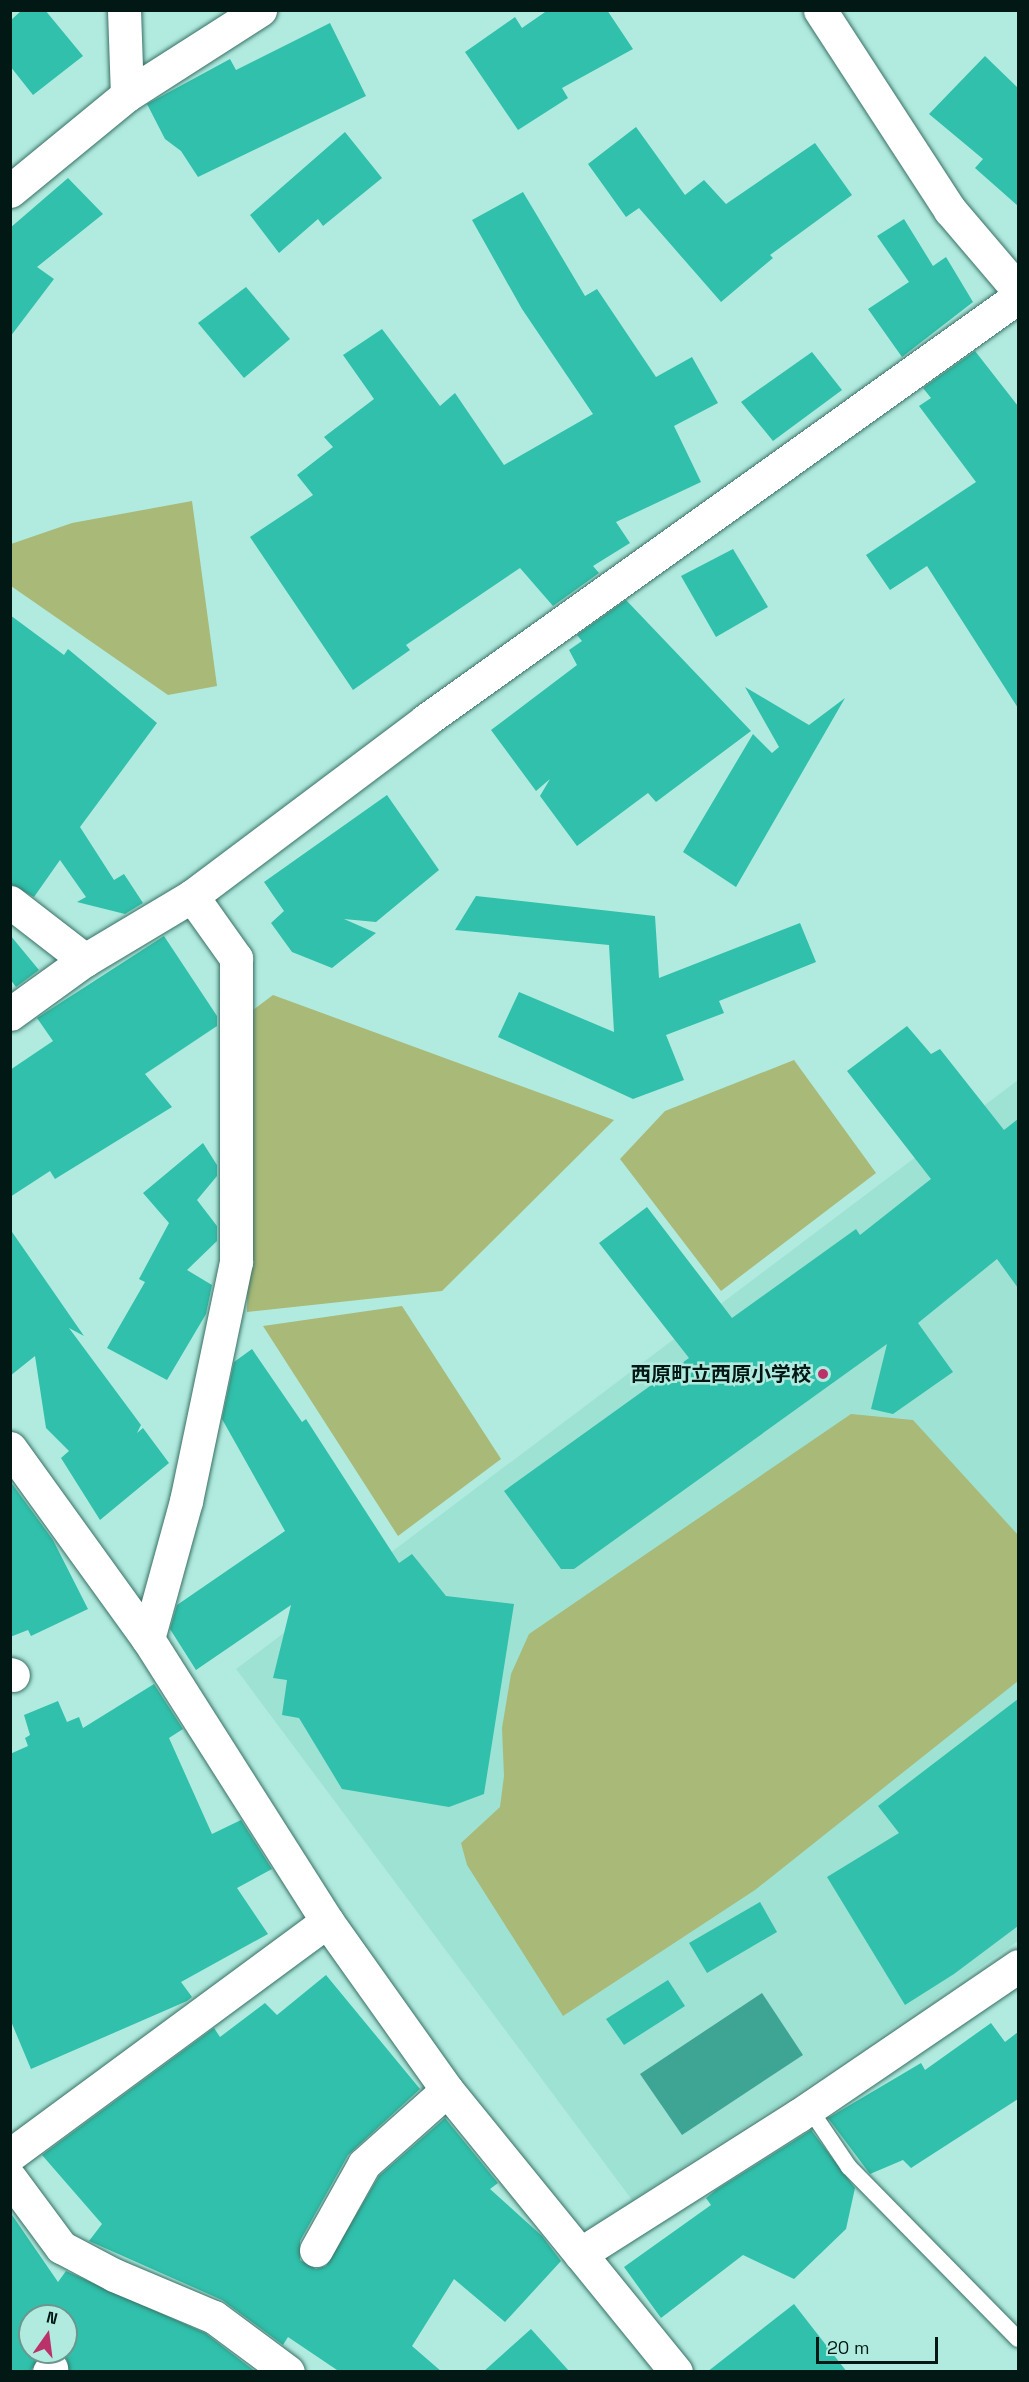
<!DOCTYPE html>
<html>
<head>
<meta charset="utf-8">
<style>
  body { margin:0 }
  #map { position:relative; width:1029px; height:2382px; overflow:hidden; background:#b1ebdf; font-family:"Space Grotesk","Noto Sans JP",sans-serif }
  div>[style] { position:absolute }
  [style*='--x'] { left:calc(var(--x)*1px); top:calc(var(--y)*1px); width:calc(var(--w)*1px); rotate:calc(var(--a)*1deg) }
  .built>* { inset:0; background:#9ee2d4 }
  .green>* { inset:0; background:#a8b978 }
  .water>* { inset:0; background:#3ea493 }
  .building>* { inset:0; background:#30c0ab }
  .roads { filter:drop-shadow(0 0 2px #397065) drop-shadow(0 0 2px #397065) }
  .service>* { height:16px; margin:-8px; padding:0 8px; transform-origin:8px; border-radius:8px; background:#fff }
  .minor>* { height:33px; margin:-16.5px; padding:0 16.5px; transform-origin:16.5px; border-radius:16.5px; background:#fff }
  .tertiary>* { height:33px; margin:-16.5px; padding:0 16.5px; transform-origin:16.5px; border-radius:16.5px; background:#fff }
  .dots>* { width:16px; height:16px; translate:-50% -50%; box-sizing:border-box; border:3px solid #b1ebdf; border-radius:50% }
  span { translate:-50% -50%; white-space:nowrap; text-align:center; line-height:1.15; -webkit-text-stroke:5px #b1ebdf; paint-order:stroke }
  .poi-label { font-size:20px; color:#021814; font-weight:700 }
  .right { translate:-100% -50%; text-align:right }
  .frame { position:absolute; inset:0; border:12px solid #021814; pointer-events:none }
  .north { position:absolute; left:18px; top:2304px; width:60px; height:60px; box-sizing:border-box; background:#b1ebdf; border:2px solid #6b978e; border-radius:50%; rotate:14deg; font-size:16px; font-weight:700; line-height:24px; text-align:center; color:#021814 }
  .north::after { content:''; display:block; margin:auto; width:21px; height:27px; background:#bb316a; clip-path:polygon(50% 0,100% 100%,50% 72%,0 100%) }
  .scale { position:absolute; left:816px; top:2337px; width:122px; height:27px; box-sizing:border-box; border:3px solid #021814; border-top:0; padding-left:8px; font-size:18px; line-height:21px; white-space:nowrap; color:#021814; -webkit-text-stroke:4px #b1ebdf; paint-order:stroke }
</style>
</head>
<body>
<div id="map">
  <div class="built">
    <i style="clip-path:polygon(1018px 1080px,1018px 1941px,802px 2090px,632px 2200px,236px 1669px)"></i>
  </div>
  <div class="green">
    <i style="clip-path:polygon(192px 501px,217px 686px,168px 695px,11px 586px,11px 544px,72px 523px)"></i>
    <i style="clip-path:polygon(273px 995px,614px 1120px,442px 1291px,247px 1312px,253px 1010px)"></i>
    <i style="clip-path:polygon(794px 1060px,876px 1173px,721px 1291px,620px 1159px,665px 1111px)"></i>
    <i style="clip-path:polygon(402px 1306px,501px 1459px,398px 1536px,263px 1326px)"></i>
    <i style="clip-path:polygon(851px 1414px,913px 1420px,1018px 1535px,1018px 1681px,755px 1890px,563px 2016px,467px 1865px,461px 1843px,500px 1807px,504px 1776px,502px 1728px,511px 1674px,529px 1634px)"></i>
  </div>
  <div class="water">
    <i style="clip-path:polygon(762px 1993px,803px 2055px,682px 2135px,640px 2074px)"></i>
  </div>
  <div class="building">
    <i style="clip-path:polygon(22px 10px,45px 10px,83px 56px,33px 95px,10px 66px,10px 21px)"></i>
    <i style="clip-path:polygon(548px 10px,607px 10px,633px 49px,562px 88px,568px 98px,518px 130px,465px 52px,515px 17px,522px 28px)"></i>
    <i style="clip-path:polygon(330px 23px,366px 96px,198px 177px,181px 151px,165px 139px,147px 104px,230px 59px,236px 70px)"></i>
    <i style="clip-path:polygon(985px 56px,1018px 88px,1018px 206px,975px 168px,983px 159px,929px 114px)"></i>
    <i style="clip-path:polygon(636px 127px,685px 195px,704px 180px,726px 204px,815px 143px,852px 195px,770px 255px,773px 258px,721px 302px,639px 208px,626px 217px,588px 164px)"></i>
    <i style="clip-path:polygon(345px 132px,382px 178px,323px 226px,318px 219px,279px 253px,250px 215px)"></i>
    <i style="clip-path:polygon(68px 178px,103px 214px,37px 267px,54px 279px,10px 337px,10px 228px)"></i>
    <i style="clip-path:polygon(523px 192px,585px 296px,597px 289px,656px 377px,692px 357px,718px 403px,674px 426px,701px 482px,616px 522px,630px 543px,593px 566px,599px 573px,553px 606px,520px 568px,406px 645px,410px 650px,353px 690px,250px 537px,313px 495px,297px 475px,333px 447px,324px 437px,374px 399px,343px 355px,382px 329px,440px 406px,455px 393px,504px 465px,593px 414px,522px 309px,472px 220px)"></i>
    <i style="clip-path:polygon(904px 219px,933px 266px,946px 257px,973px 302px,902px 357px,868px 309px,909px 282px,877px 236px)"></i>
    <i style="clip-path:polygon(246px 287px,290px 339px,244px 378px,198px 323px)"></i>
    <i style="clip-path:polygon(975px 351px,1018px 406px,1018px 708px,927px 566px,890px 590px,866px 555px,976px 482px,919px 406px,931px 398px,923px 388px)"></i>
    <i style="clip-path:polygon(812px 352px,842px 390px,773px 441px,741px 402px)"></i>
    <i style="clip-path:polygon(733px 549px,768px 607px,716px 637px,681px 576px)"></i>
    <i style="clip-path:polygon(626px 600px,751px 731px,656px 802px,648px 793px,577px 846px,540px 796px,550px 779px,536px 791px,491px 730px,577px 665px,569px 650px,582px 641px,577px 635px)"></i>
    <i style="clip-path:polygon(10px 615px,64px 655px,68px 649px,157px 723px,80px 827px,114px 880px,124px 874px,143px 903px,125px 914px,77px 902px,86px 897px,60px 860px,34px 897px,10px 884px)"></i>
    <i style="clip-path:polygon(745px 687px,809px 725px,845px 698px,736px 887px,683px 852px,753px 734px,772px 753px,779px 747px)"></i>
    <i style="clip-path:polygon(387px 795px,439px 870px,376px 922px,344px 919px,376px 933px,332px 968px,292px 952px,271px 923px,284px 911px,264px 882px)"></i>
    <i style="clip-path:polygon(476px 896px,655px 916px,659px 978px,800px 923px,816px 962px,719px 1001px,724px 1013px,666px 1035px,684px 1080px,633px 1099px,498px 1037px,519px 992px,614px 1032px,609px 945px,455px 930px)"></i>
    <i style="clip-path:polygon(10px 935px,39px 970px,16px 987px,10px 979px)"></i>
    <i style="clip-path:polygon(164px 936px,217px 1016px,217px 1026px,145px 1074px,172px 1107px,55px 1179px,50px 1171px,10px 1197px,10px 1070px,53px 1041px,37px 1018px)"></i>
    <i style="clip-path:polygon(907px 1026px,931px 1054px,940px 1049px,1004px 1130px,1018px 1119px,1018px 1288px,997px 1259px,918px 1323px,953px 1372px,893px 1414px,871px 1409px,887px 1344px,574px 1569px,561px 1569px,504px 1491px,689px 1358px,599px 1243px,647px 1207px,732px 1318px,856px 1229px,860px 1235px,931px 1179px,847px 1071px)"></i>
    <i style="clip-path:polygon(203px 1143px,217px 1165px,217px 1176px,197px 1200px,217px 1226px,217px 1241px,187px 1270px,212px 1285px,206px 1314px,167px 1380px,107px 1348px,145px 1282px,139px 1279px,169px 1223px,143px 1193px)"></i>
    <i style="clip-path:polygon(10px 1229px,84px 1336px,69px 1328px,141px 1425px,137px 1433px,143px 1428px,169px 1463px,100px 1520px,61px 1458px,69px 1451px,46px 1428px,35px 1356px,10px 1376px)"></i>
    <i style="clip-path:polygon(252px 1349px,302px 1422px,306px 1419px,399px 1563px,412px 1554px,446px 1596px,514px 1604px,484px 1794px,449px 1807px,342px 1789px,299px 1718px,282px 1715px,287px 1680px,273px 1678px,291px 1605px,196px 1670px,170px 1629px,177px 1605px,285px 1531px,222px 1419px,234px 1362px)"></i>
    <i style="clip-path:polygon(10px 1481px,53px 1540px,88px 1609px,31px 1636px,28px 1630px,10px 1637px)"></i>
    <i style="clip-path:polygon(154px 1684px,183px 1729px,169px 1738px,212px 1834px,241px 1820px,272px 1869px,237px 1888px,268px 1934px,181px 1982px,192px 1997px,187px 2001px,31px 2069px,10px 2019px,10px 1754px,28px 1746px,25px 1738px,30px 1735px,24px 1715px,58px 1701px,67px 1722px,79px 1717px,83px 1728px)"></i>
    <i style="clip-path:polygon(1018px 1699px,1018px 1926px,954px 1974px,905px 2005px,827px 1877px,899px 1833px,878px 1806px)"></i>
    <i style="clip-path:polygon(760px 1902px,777px 1932px,707px 1973px,689px 1943px)"></i>
    <i style="clip-path:polygon(326px 1975px,420px 2089px,348px 2155px,300px 2241px,300px 2260px,316px 2269px,326px 2266px,379px 2176px,445px 2118px,498px 2183px,490px 2189px,542px 2236px,561px 2261px,505px 2322px,454px 2279px,412px 2346px,442px 2372px,340px 2372px,288px 2337px,283px 2345px,222px 2300px,89px 2241px,102px 2224px,42px 2155px,214px 2028px,220px 2037px,265px 2003px,277px 2015px)"></i>
    <i style="clip-path:polygon(668px 1980px,685px 2006px,624px 2045px,606px 2019px)"></i>
    <i style="clip-path:polygon(991px 2023px,1005px 2042px,1018px 2032px,1018px 2099px,911px 2168px,903px 2160px,870px 2174px,828px 2118px,921px 2063px,925px 2070px)"></i>
    <i style="clip-path:polygon(811px 2130px,855px 2188px,846px 2229px,794px 2279px,743px 2255px,661px 2318px,624px 2267px,711px 2205px,706px 2198px,716px 2190px)"></i>
    <i style="clip-path:polygon(10px 2212px,58px 2282px,66px 2271px,205px 2333px,256px 2372px,69px 2372px,67px 2360px,58px 2352px,66px 2352px,66px 2316px,30px 2316px,30px 2352px,43px 2352px,30px 2372px,10px 2372px)"></i>
    <i style="clip-path:polygon(794px 2304px,847px 2372px,707px 2372px)"></i>
    <i style="clip-path:polygon(531px 2329px,570px 2372px,483px 2372px)"></i>
  </div>
  <div class="roads">
    <div class="service">
      <i style="--x:809;--y:2108;--w:71;--a:55.9"></i>
      <i style="--x:849;--y:2167;--w:241;--a:45.5"></i>
    </div>
    <div class="minor">
      <i style="--x:124;--y:10;--w:85;--a:88"></i>
      <i style="--x:10;--y:191;--w:151;--a:-39.4"></i>
      <i style="--x:127;--y:95;--w:158;--a:-32.6"></i>
      <i style="--x:10;--y:902;--w:95;--a:37.7"></i>
      <i style="--x:10;--y:1014;--w:92;--a:-35.8"></i>
      <i style="--x:85;--y:960;--w:125;--a:-30.9"></i>
      <i style="--x:192;--y:896;--w:293;--a:-36.9"></i>
      <i style="--x:426;--y:720;--w:728;--a:-35.55"></i>
      <i style="--x:10;--y:1448;--w:236;--a:54.2"></i>
      <i style="--x:148;--y:1639;--w:334;--a:57.6"></i>
      <i style="--x:327;--y:1921;--w:207;--a:54.6"></i>
      <i style="--x:447;--y:2090;--w:363;--a:50.9"></i>
      <i style="--x:148;--y:1639;--w:143;--a:-74.6"></i>
      <i style="--x:186;--y:1501;--w:244;--a:-78.2"></i>
      <i style="--x:236;--y:1262;--w:304;--a:-90"></i>
      <i style="--x:236;--y:958;--w:76;--a:-125.4"></i>
      <i style="--x:10;--y:1674;--w:3;--a:18"></i>
      <i style="--x:10;--y:2155;--w:394;--a:-36.4"></i>
      <i style="--x:10;--y:2178;--w:86;--a:53.5"></i>
      <i style="--x:61;--y:2247;--w:60;--a:27.8"></i>
      <i style="--x:114;--y:2275;--w:108;--a:22.8"></i>
      <i style="--x:214;--y:2317;--w:92;--a:36.6"></i>
      <i style="--x:316;--y:2250;--w:98;--a:-60.8"></i>
      <i style="--x:364;--y:2164;--w:111;--a:-41.7"></i>
      <i style="--x:580;--y:2254;--w:259;--a:-32.4"></i>
      <i style="--x:799;--y:2115;--w:265;--a:-34.2"></i>
      <i style="--x:49;--y:2372;--w:4;--a:-56"></i>
    </div>
    <div class="tertiary">
      <i style="--x:820;--y:10;--w:239;--a:57"></i>
      <i style="--x:950;--y:210;--w:105;--a:49.6"></i>
    </div>
  </div>
  <div class="dots">
    <i style="left:823px;top:1374px;background:#bb316a"></i>
  </div>
  <div class="poi-label">
    <span class="right" style="left:811px;top:1374px">西原町立西原小学校</span>
  </div>
  <div class="frame"></div>
  <div class="north">N</div>
  <div class="scale">20 m</div>
</div>
</body>
</html>
